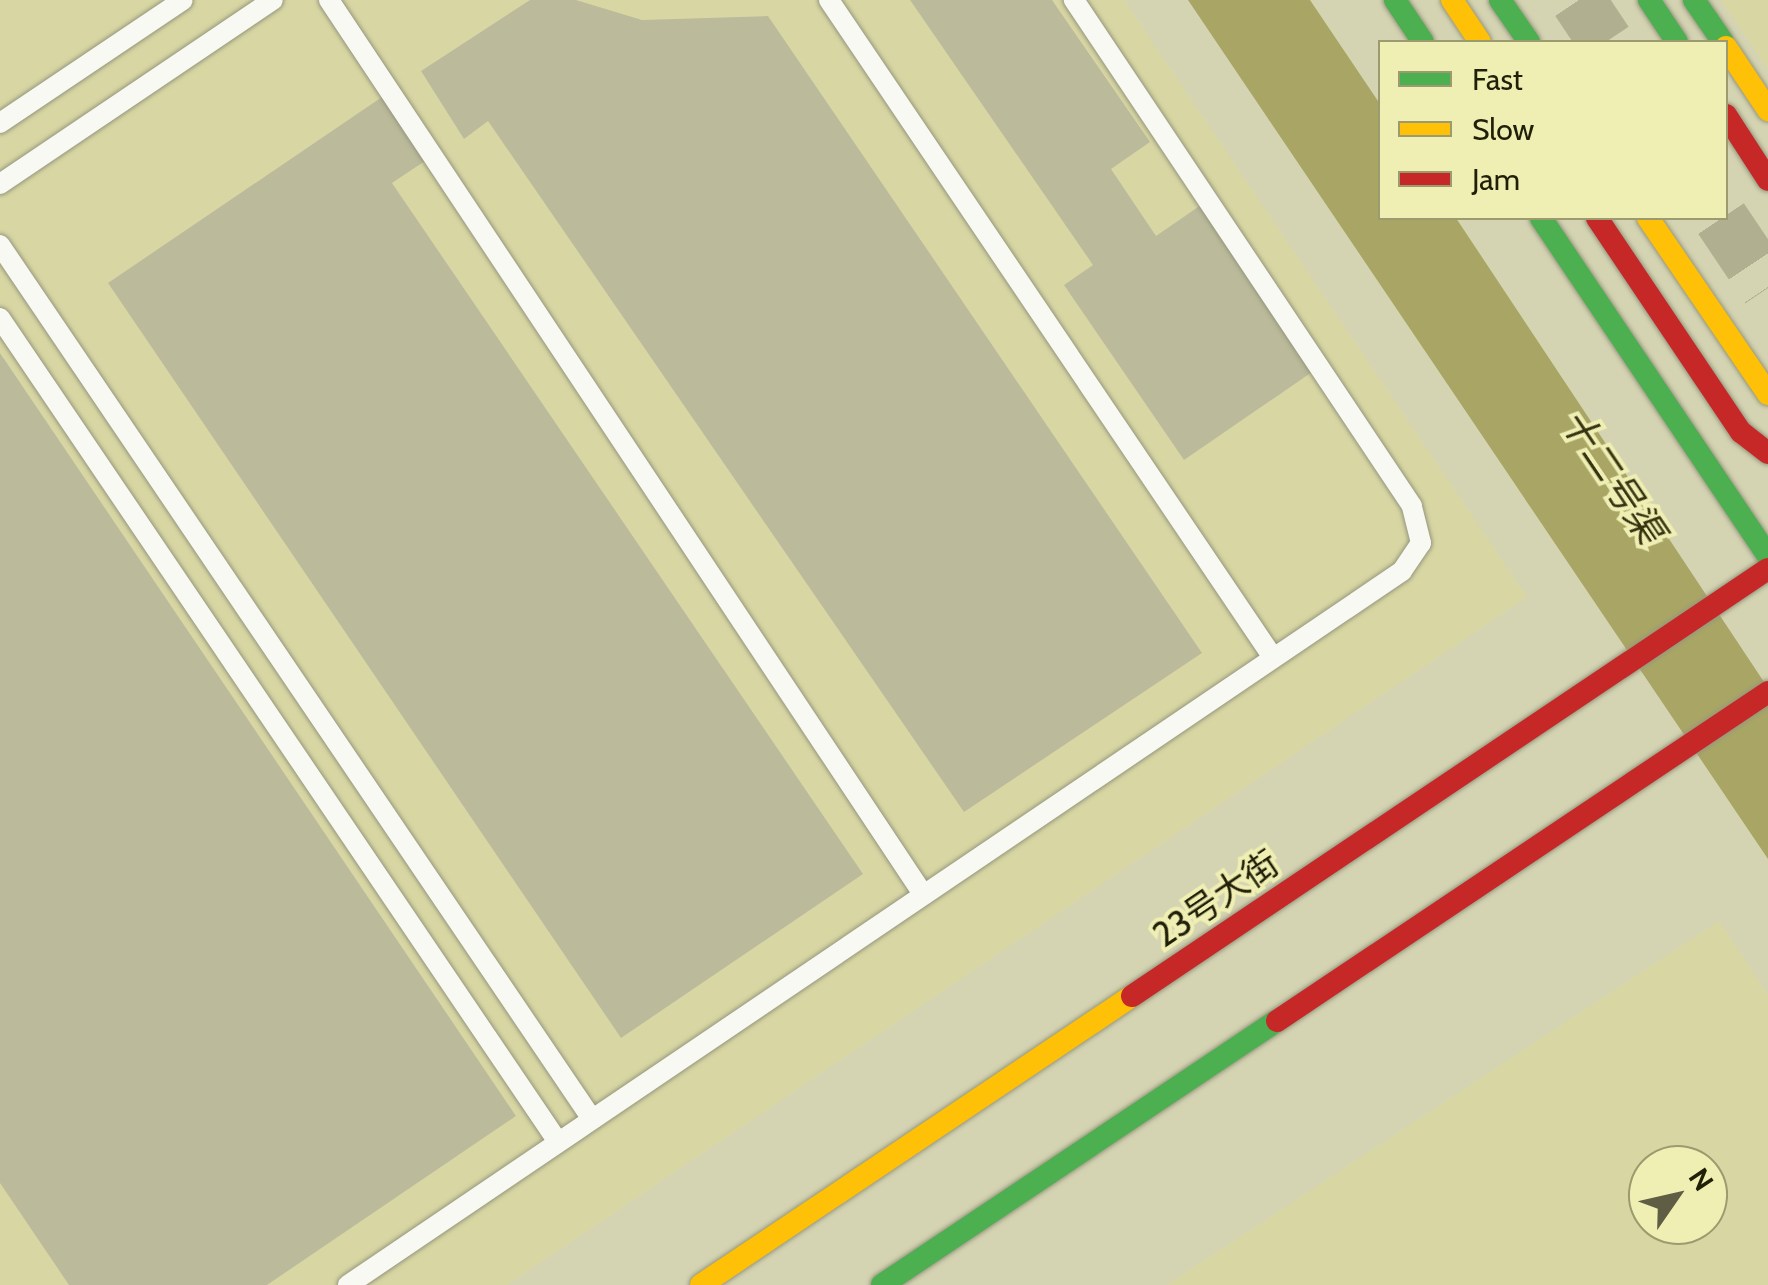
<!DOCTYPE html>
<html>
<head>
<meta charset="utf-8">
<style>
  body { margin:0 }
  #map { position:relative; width:1768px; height:1285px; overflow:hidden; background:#d4d4b3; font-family:Cabin,"Noto Sans SC",sans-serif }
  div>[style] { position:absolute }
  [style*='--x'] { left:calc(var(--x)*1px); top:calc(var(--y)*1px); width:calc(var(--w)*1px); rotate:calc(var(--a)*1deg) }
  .built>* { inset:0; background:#d8d7a4 }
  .water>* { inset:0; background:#a9a665 }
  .building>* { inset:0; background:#bbbb9c }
  .highway-tunnel>* { height:55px; margin-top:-27.5px; transform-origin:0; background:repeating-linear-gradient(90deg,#b0b091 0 55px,transparent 0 83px) }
  .roads { filter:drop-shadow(0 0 2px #96967d) drop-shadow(0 0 2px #96967d) }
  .lane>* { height:20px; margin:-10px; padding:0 10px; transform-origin:10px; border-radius:10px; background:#f9f9f4 }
  .fast>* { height:22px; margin:-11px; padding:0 11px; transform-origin:11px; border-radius:11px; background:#4caf50 }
  .slow>* { height:22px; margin:-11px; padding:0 11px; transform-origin:11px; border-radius:11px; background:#ffc107 }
  .jam>* { height:22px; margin:-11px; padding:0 11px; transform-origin:11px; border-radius:11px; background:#c62828 }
  span { translate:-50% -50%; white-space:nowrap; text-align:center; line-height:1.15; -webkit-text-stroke:8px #efeeb3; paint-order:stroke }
  .street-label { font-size:35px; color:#201f08 }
  .water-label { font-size:38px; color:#353310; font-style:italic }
  .legend { position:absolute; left:1378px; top:40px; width:350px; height:180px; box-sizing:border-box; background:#efeeb3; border:2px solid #9c9b6f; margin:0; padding:12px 18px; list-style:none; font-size:30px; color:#201f08 }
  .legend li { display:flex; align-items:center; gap:20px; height:50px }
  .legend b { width:50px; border:2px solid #9c9b6f }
  .north { position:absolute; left:1628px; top:1145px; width:100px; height:100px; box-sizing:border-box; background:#efeeb3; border:2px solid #9c9b6f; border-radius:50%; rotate:56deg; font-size:28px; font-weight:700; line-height:40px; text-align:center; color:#201f08 }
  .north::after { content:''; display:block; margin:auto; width:35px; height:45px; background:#5f5e44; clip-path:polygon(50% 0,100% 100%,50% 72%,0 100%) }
</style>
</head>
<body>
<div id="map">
  <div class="built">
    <i style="clip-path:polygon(0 0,1124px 0,1527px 597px,507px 1285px,0 1285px)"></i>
    <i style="clip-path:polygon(1721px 0,1768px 0,1768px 69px)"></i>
    <i style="clip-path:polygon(evenodd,1719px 921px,1768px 995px,1768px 1285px,1167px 1285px,1719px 921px,1708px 1165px,1708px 1225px,1648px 1225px,1648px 1165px,1708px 1165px)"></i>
  </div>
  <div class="water">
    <i style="clip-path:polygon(1188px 0,1310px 0,1380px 104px,1380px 218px,1456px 218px,1768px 688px,1768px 859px)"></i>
  </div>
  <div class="building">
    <i style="clip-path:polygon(530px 0,576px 0,642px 20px,768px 16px,1202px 653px,964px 812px,488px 121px,464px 139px,421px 71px)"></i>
    <i style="clip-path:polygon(910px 0,1052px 0,1150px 142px,1111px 169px,1156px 236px,1201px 205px,1315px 370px,1184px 460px,1064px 285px,1093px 265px)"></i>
    <i style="clip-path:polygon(382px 97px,425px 161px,392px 183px,863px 874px,621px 1038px,108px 283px)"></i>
    <i style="clip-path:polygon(0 353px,516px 1116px,267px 1285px,69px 1285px,0 1183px)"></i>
  </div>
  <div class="highway-tunnel">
    <i style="--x:1578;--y:0;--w:50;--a:56.3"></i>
    <i style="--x:1721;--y:218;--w:84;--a:56.1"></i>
  </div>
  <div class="roads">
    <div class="lane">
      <i style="--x:329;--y:0;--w:1073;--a:56.4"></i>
      <i style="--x:829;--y:0;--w:792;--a:55.97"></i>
      <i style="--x:0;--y:123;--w:220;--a:-33.9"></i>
      <i style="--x:0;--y:184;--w:329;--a:-34"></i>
      <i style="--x:0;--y:245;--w:1056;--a:55.89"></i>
      <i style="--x:0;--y:318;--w:995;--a:55.89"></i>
      <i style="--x:348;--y:1285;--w:1273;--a:-34.11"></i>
      <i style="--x:1402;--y:571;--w:34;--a:-56"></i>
      <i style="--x:1421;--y:543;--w:38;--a:-104"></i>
      <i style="--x:1412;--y:506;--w:609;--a:-123.74"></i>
    </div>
    <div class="fast">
      <i style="--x:1395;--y:0;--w:50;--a:56.3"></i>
      <i style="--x:1500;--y:0;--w:51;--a:55.4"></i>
      <i style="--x:1649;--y:0;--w:50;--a:56.3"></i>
      <i style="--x:1694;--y:0;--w:51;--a:55.4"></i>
      <i style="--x:1541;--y:218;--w:407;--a:56.1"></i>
      <i style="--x:882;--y:1285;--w:475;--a:-33.8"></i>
    </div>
    <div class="slow">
      <i style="--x:1452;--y:0;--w:50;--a:56.3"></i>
      <i style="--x:1726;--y:47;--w:76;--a:56.3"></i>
      <i style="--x:1648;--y:218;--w:213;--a:55.7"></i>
      <i style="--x:701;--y:1285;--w:519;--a:-33.84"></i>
    </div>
    <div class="jam">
      <i style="--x:1726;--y:115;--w:77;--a:57.1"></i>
      <i style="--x:1597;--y:218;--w:258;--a:56.1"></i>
      <i style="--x:1741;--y:432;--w:34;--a:38"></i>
      <i style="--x:1132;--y:996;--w:766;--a:-33.88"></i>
      <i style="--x:1277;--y:1021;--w:591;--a:-33.82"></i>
    </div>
  </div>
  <div class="street-label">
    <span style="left:1216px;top:899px;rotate:-34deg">23号大街</span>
  </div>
  <div class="water-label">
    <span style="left:1612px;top:476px;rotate:56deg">十二号渠</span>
  </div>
  <ul class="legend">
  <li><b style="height:12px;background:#4caf50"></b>Fast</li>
  <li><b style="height:12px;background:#ffc107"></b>Slow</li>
  <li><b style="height:12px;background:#c62828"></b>Jam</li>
  </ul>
  <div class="north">N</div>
</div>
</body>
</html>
